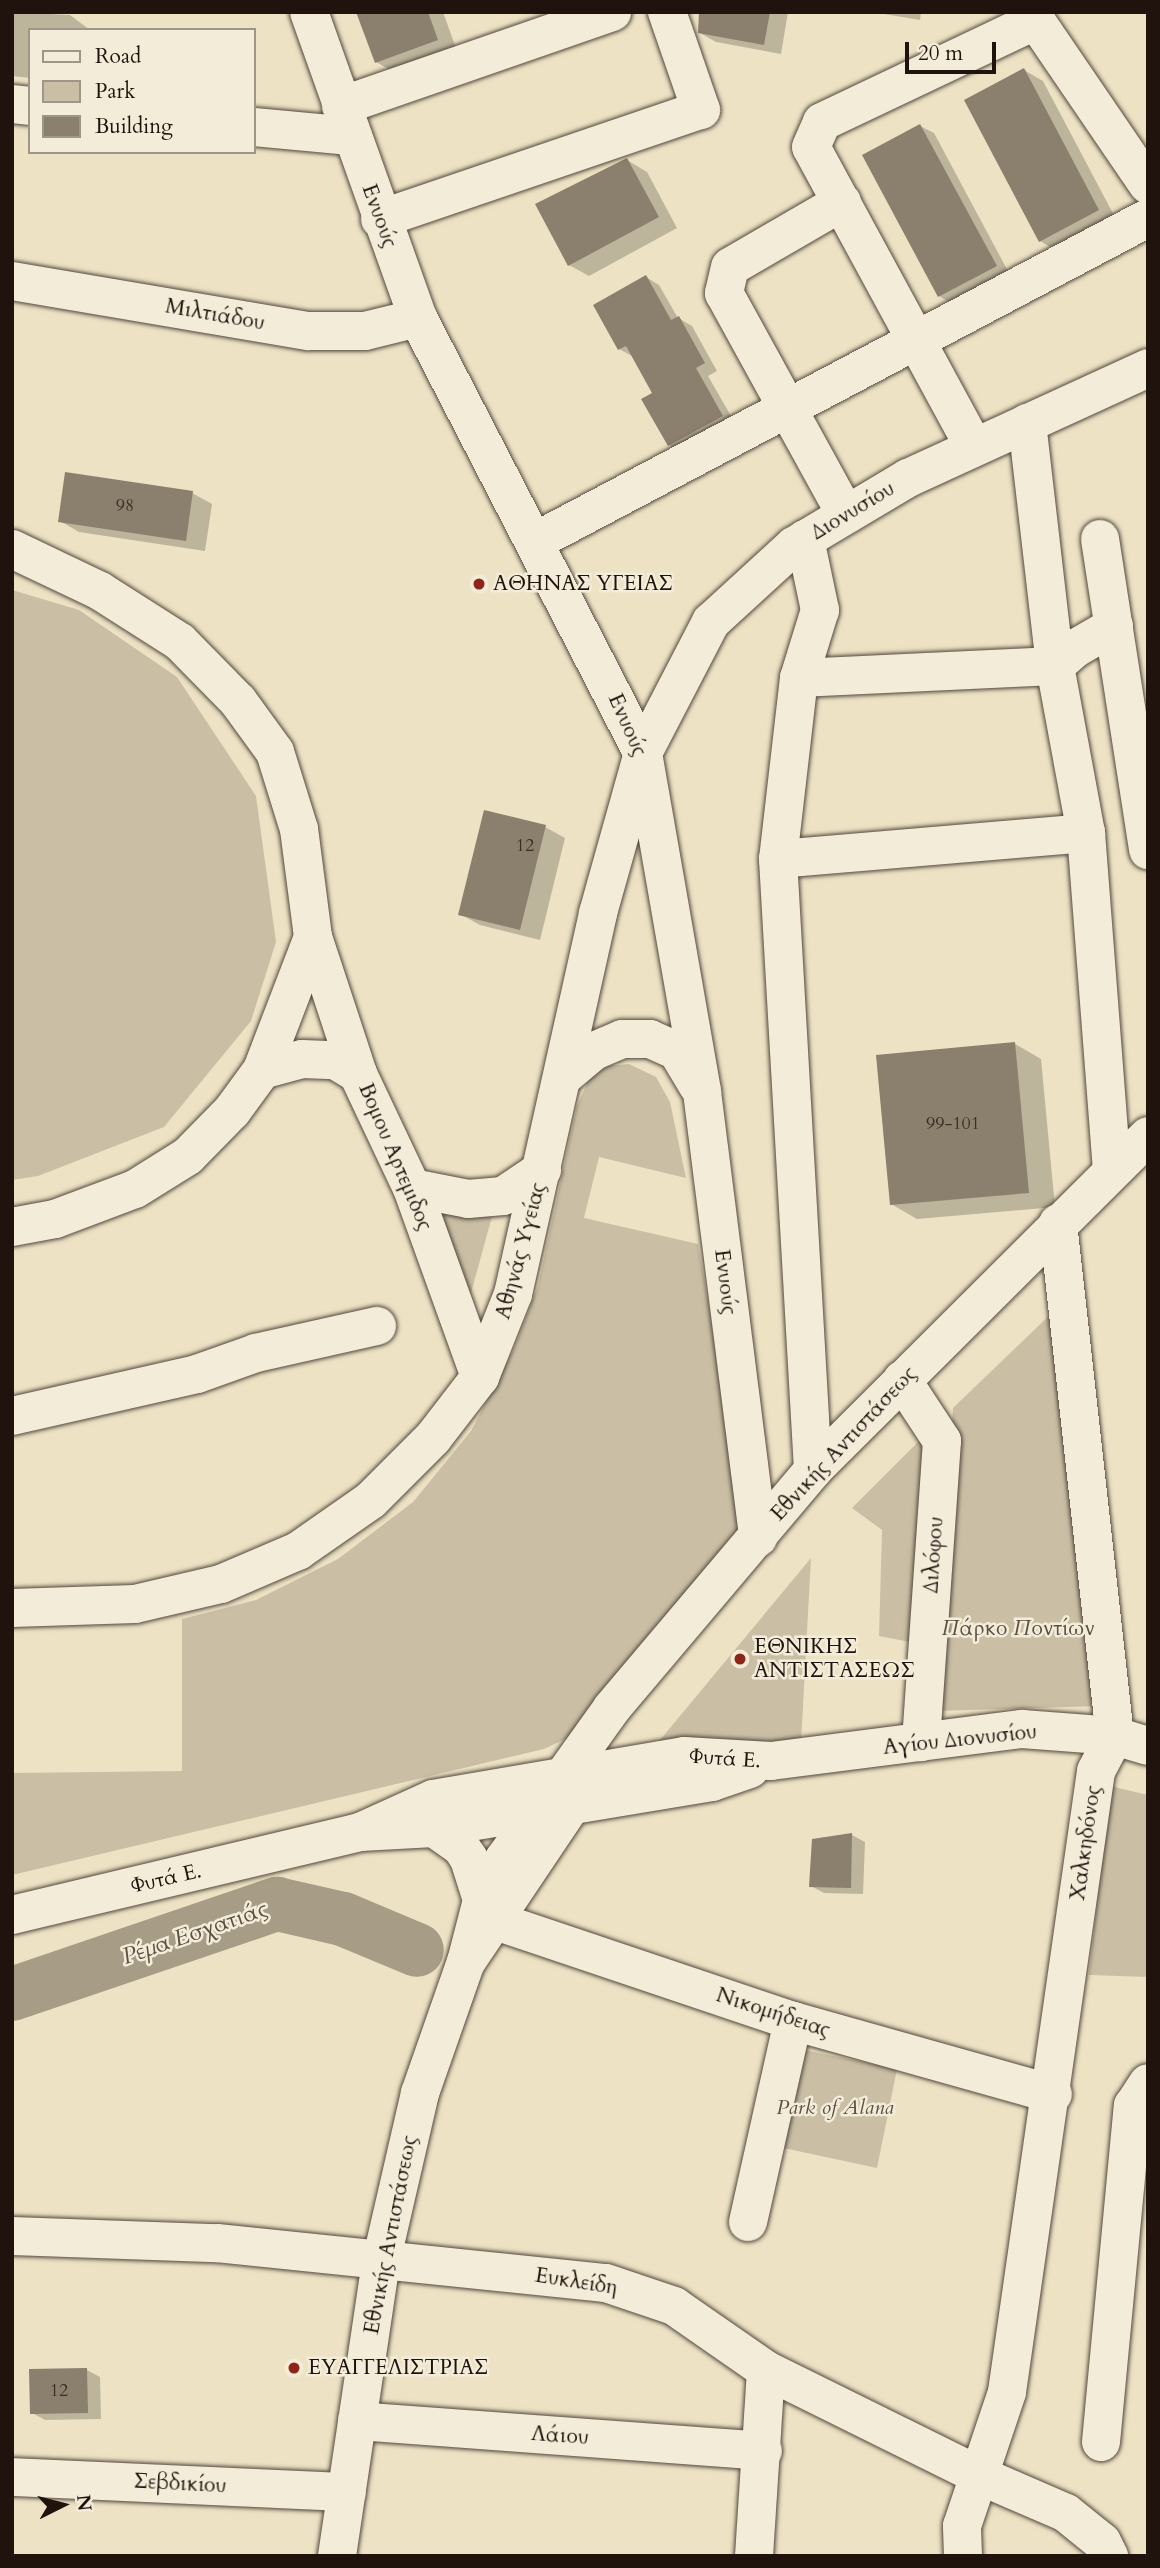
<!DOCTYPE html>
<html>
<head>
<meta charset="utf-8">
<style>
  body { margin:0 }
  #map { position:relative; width:1160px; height:2568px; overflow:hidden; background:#ede2c4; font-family:Cardo,serif }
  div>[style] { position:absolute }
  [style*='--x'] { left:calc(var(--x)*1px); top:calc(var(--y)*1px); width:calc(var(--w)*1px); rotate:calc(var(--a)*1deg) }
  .green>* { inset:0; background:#cabfa5 }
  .shadow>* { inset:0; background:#0003 }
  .river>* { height:54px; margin:-27px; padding:0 27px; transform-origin:27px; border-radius:27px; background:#a79c86 }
  .building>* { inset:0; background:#8b7f6d }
  .roads { filter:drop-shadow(0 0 2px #53473c) drop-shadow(0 0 2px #53473c) }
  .minor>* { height:38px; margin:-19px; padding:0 19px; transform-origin:19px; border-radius:19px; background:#f3ecd9 }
  .dots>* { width:19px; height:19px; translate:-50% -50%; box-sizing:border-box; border:4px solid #f3ecd9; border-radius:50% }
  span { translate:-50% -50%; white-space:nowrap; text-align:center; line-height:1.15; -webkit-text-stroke:5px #f3ecd9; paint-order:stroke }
  .number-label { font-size:18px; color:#3b2e26 }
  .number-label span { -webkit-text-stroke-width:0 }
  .street-label { font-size:21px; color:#20130e }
  .poi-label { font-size:21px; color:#20130e }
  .left { translate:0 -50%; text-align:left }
  .park-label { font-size:21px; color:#5c4f43; font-style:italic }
  .water-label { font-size:23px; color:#5d5144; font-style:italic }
  .frame { position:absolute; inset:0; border:14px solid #20130e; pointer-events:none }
  .legend { position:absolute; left:28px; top:28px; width:228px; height:126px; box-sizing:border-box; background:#f3ecd9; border:2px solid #9f9588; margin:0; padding:9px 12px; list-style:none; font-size:21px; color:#20130e }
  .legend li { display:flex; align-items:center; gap:14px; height:35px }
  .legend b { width:35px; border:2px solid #9f9588 }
  .north { position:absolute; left:28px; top:2470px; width:70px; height:70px; -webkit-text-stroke:5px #f3ecd9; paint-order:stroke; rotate:84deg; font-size:19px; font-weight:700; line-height:28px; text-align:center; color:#20130e }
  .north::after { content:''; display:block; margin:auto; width:24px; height:32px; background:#20130e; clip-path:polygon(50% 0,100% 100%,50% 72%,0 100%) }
  .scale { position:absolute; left:905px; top:42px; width:91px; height:32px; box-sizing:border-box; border:4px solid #20130e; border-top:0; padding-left:9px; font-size:21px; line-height:24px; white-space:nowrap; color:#20130e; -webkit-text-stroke:5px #f3ecd9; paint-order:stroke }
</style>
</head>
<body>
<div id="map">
  <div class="green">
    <i style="clip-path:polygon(12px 590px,79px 610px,177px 677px,256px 796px,276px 942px,251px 1021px,164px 1127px,38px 1176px,12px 1180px)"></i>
    <i style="clip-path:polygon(629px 1064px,656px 1077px,670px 1102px,686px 1178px,599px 1157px,584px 1218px,698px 1244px,742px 1496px,739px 1540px,576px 1734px,544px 1749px,12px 1875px,12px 1773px,182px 1771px,182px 1619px,256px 1600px,338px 1559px,413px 1502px,471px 1431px,514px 1349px,538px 1286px,577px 1106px,590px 1077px,608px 1066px)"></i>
    <i style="clip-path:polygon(429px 1207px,494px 1209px,468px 1304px)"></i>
    <i style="clip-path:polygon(1084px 1282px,1099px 1706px,934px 1711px,953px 1408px)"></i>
    <i style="clip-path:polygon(924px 1436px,915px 1643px,879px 1636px,882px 1530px,852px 1508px)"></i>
    <i style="clip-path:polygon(811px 1558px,801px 1743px,655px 1746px)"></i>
    <i style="clip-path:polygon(1110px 1786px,1148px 1795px,1148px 1977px,1089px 1975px)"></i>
    <i style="clip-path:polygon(794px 2048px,897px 2069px,877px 2168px,774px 2146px)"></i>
  </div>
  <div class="shadow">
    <i style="clip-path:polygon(12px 12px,70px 15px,90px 30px,30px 30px,30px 78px,12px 76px)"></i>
    <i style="clip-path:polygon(358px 12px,443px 12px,457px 51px,396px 73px,376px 62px)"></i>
    <i style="clip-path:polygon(703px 12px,788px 12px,781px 54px,716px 42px,700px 33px)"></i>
    <i style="clip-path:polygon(872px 12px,921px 12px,920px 20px)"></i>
    <i style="clip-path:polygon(1024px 70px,1043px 81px,1117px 221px,1059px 252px,1040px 241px)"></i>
    <i style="clip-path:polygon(920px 126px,934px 133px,1009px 273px,952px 304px,939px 296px)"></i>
    <i style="clip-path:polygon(627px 160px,647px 172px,677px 228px,589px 276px,569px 265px)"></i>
    <i style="clip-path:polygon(646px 277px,659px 285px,678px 318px,692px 326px,717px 371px,708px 376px,735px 423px,682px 453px,669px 445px,654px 394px,632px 356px,619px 349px)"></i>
    <i style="clip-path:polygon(192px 493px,212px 504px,205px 551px,79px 532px,60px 521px)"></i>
    <i style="clip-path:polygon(545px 827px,565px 838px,540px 940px,480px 925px,460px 914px)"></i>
    <i style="clip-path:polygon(1015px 1044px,1041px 1059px,1055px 1207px,917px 1219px,891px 1204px)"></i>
    <i style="clip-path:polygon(852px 1835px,865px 1842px,863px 1894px,824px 1893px,811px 1886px,814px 1840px)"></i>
    <i style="clip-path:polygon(87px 2370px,100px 2377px,101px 2419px,45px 2420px,32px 2413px)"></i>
  </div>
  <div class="river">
    <i style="--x:12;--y:1994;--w:280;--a:-18.8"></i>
    <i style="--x:277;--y:1904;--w:68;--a:12.8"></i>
    <i style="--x:343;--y:1919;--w:80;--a:22.7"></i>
  </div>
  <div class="building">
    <i style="clip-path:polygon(356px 12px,428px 12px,438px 40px,375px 63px)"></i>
    <i style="clip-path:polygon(699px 12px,770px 12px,764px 45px,698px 33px)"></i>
    <i style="clip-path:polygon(1024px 68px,1099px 210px,1039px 242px,964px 100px)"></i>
    <i style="clip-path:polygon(920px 124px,997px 266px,938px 297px,862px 155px)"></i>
    <i style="clip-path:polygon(627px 158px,659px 217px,568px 266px,535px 204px)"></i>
    <i style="clip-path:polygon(646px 275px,671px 320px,679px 316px,705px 363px,696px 368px,723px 416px,668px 446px,641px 399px,652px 393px,626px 346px,618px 350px,593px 305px)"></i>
    <i style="clip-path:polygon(65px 472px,193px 491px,186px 541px,58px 522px)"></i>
    <i style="clip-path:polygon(484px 810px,546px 825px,520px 930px,458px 915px)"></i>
    <i style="clip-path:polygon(1015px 1042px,1029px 1193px,890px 1205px,876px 1055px)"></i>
    <i style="clip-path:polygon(852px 1833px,851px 1888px,809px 1887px,812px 1839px)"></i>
    <i style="clip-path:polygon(87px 2368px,88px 2413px,30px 2414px,29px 2369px)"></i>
  </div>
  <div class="roads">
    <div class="minor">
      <i style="--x:309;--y:12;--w:325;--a:70.4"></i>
      <i style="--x:418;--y:318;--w:490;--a:62.7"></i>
      <i style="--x:643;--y:753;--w:344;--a:80.1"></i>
      <i style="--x:702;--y:1092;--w:449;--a:82.8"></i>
      <i style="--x:1030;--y:12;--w:209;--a:55.7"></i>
      <i style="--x:12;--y:104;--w:18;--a:6"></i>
      <i style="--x:341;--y:106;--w:287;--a:-19.1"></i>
      <i style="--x:254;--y:127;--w:97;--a:5.3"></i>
      <i style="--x:842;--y:202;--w:129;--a:149.9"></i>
      <i style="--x:730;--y:267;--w:27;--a:103"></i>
      <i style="--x:724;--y:293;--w:253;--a:61.2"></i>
      <i style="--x:380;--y:219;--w:339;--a:-18.8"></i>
      <i style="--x:701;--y:110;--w:104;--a:-109.1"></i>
      <i style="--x:12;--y:281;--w:301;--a:9.6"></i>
      <i style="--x:309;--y:331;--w:56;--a:0"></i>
      <i style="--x:365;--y:331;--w:55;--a:-13.8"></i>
      <i style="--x:1027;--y:423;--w:245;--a:83.4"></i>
      <i style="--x:1055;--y:666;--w:170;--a:79.5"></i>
      <i style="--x:1086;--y:833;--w:338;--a:85.6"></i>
      <i style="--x:974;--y:447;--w:341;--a:-118.5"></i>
      <i style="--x:811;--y:147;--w:27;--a:-66"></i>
      <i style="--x:822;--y:122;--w:236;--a:-25.4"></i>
      <i style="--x:805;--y:539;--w:73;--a:78.1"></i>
      <i style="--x:820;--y:610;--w:71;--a:107.2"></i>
      <i style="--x:799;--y:678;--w:182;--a:96.6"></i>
      <i style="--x:778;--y:859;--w:612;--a:86.72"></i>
      <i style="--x:1100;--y:539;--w:315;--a:81.2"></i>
      <i style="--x:534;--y:542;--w:694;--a:-27.82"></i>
      <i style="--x:12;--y:549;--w:98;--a:25.5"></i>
      <i style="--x:100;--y:591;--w:95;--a:32.5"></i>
      <i style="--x:180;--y:642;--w:83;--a:45.5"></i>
      <i style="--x:238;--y:701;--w:63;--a:54"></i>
      <i style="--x:275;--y:752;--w:81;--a:72.7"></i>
      <i style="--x:299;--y:829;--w:109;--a:82.6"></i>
      <i style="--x:313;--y:937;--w:142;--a:111"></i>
      <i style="--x:262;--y:1070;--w:51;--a:126.2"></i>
      <i style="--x:232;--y:1111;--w:63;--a:134.4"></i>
      <i style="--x:188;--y:1156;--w:62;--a:148.1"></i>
      <i style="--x:135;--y:1189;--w:85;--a:159.4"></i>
      <i style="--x:55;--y:1219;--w:44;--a:169.5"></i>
      <i style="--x:799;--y:678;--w:256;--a:-2.7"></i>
      <i style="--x:1055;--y:666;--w:28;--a:-41"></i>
      <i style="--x:1076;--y:648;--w:44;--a:-30.1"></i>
      <i style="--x:778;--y:859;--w:309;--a:-4.8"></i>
      <i style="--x:313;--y:937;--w:144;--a:71.8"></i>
      <i style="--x:358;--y:1074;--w:126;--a:64.7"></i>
      <i style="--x:412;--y:1188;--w:201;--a:70.2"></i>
      <i style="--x:262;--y:1070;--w:41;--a:-15.4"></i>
      <i style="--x:302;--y:1059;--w:33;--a:2"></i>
      <i style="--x:335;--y:1060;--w:27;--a:31"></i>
      <i style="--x:563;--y:1077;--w:40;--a:-40"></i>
      <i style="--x:594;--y:1051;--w:30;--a:-23"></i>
      <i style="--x:622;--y:1039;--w:28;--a:0"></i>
      <i style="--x:650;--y:1039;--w:30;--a:24"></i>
      <i style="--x:677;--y:1051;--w:41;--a:59"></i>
      <i style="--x:412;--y:1188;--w:57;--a:11.1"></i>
      <i style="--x:468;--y:1199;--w:35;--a:-5"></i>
      <i style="--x:503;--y:1196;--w:47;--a:-33.7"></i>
      <i style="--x:902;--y:1380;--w:73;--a:56.7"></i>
      <i style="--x:942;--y:1441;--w:302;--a:94"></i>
      <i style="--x:12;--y:1416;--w:190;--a:-12.8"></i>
      <i style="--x:197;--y:1374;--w:63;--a:-19.6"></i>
      <i style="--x:256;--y:1353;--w:124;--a:-12.6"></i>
      <i style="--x:12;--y:1608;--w:123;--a:-1.9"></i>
      <i style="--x:135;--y:1604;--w:88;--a:-13.1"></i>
      <i style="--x:221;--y:1584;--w:84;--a:-23.2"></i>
      <i style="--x:298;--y:1551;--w:89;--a:-34.9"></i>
      <i style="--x:371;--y:1500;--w:88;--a:-45"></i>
      <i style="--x:433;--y:1438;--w:77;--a:-52.4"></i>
      <i style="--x:480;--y:1377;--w:89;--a:-68.3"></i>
      <i style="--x:513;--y:1294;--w:390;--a:-77.4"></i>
      <i style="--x:598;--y:913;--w:166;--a:-74.3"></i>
      <i style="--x:643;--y:753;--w:148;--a:-62.6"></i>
      <i style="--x:711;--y:622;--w:113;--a:-42.5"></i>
      <i style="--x:794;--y:546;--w:133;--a:-30.8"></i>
      <i style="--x:908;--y:478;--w:264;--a:-24.6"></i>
      <i style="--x:565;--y:1774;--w:33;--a:79"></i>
      <i style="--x:571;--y:1806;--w:188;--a:123.9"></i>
      <i style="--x:466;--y:1962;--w:64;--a:-75.5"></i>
      <i style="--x:482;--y:1900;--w:47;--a:-61.8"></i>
      <i style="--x:504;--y:1859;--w:186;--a:-54.4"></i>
      <i style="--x:612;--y:1708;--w:312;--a:-49.8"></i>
      <i style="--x:813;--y:1470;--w:473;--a:-44.9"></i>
      <i style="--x:434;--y:1828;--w:33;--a:35"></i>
      <i style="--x:461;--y:1847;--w:14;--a:56"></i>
      <i style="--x:469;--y:1859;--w:43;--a:72.4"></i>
      <i style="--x:360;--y:1832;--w:80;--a:-24.3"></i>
      <i style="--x:433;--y:1799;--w:255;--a:-9.7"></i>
      <i style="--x:684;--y:1756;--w:87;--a:3.3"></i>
      <i style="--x:771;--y:1761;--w:253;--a:-7.3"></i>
      <i style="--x:1022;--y:1729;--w:93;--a:4.3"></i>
      <i style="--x:1115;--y:1736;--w:34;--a:17"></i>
      <i style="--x:12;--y:1915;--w:358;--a:-13.4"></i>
      <i style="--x:360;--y:1832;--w:74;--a:-3.1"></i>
      <i style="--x:434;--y:1828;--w:282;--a:-9.4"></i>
      <i style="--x:712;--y:1782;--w:40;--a:-18.9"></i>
      <i style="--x:496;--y:1921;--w:313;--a:18.6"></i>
      <i style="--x:793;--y:2021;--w:270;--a:15.7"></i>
      <i style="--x:748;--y:2222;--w:206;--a:-77.4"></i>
      <i style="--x:12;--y:2236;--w:205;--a:2"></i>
      <i style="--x:217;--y:2243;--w:391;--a:5.9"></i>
      <i style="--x:606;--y:2283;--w:72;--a:18.7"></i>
      <i style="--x:674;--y:2306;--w:112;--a:34.8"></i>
      <i style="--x:766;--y:2370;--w:234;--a:26.3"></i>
      <i style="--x:976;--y:2474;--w:98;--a:23.4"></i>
      <i style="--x:1066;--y:2513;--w:46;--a:38.9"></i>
      <i style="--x:1102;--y:2542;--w:16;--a:63"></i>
      <i style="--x:357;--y:2421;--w:407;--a:4.2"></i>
      <i style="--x:1101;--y:2442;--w:338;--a:-84.6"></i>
      <i style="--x:1133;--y:2106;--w:27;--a:-57"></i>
      <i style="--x:12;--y:2477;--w:335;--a:2.6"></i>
      <i style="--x:337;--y:2556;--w:297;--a:-81.5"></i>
      <i style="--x:381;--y:2262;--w:173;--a:-77"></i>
      <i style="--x:420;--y:2093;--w:139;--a:-70.7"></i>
      <i style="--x:754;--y:2556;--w:186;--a:-86.3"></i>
      <i style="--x:963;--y:2556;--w:30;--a:-92"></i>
      <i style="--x:962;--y:2526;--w:141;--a:-71.4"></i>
      <i style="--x:1007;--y:2392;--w:627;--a:-81.84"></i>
      <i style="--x:1096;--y:1771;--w:40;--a:-62"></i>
      <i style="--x:1115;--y:1736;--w:516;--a:-96.34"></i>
    </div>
  </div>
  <div class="dots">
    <i style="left:479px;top:584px;background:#8f2418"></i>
    <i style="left:740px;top:1659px;background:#8f2418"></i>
    <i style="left:294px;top:2368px;background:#8f2418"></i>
  </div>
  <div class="number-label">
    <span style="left:125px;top:506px">98</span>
    <span style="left:525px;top:846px">12</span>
    <span style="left:953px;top:1124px">99-101</span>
    <span style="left:59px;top:2391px">12</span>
  </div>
  <div class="street-label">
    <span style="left:379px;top:216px;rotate:70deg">Ενυούς</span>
    <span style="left:215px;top:315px;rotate:10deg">Μιλτιάδου</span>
    <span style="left:853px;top:511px;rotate:-31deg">Διονυσίου</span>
    <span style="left:627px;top:725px;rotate:66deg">Ενυούς</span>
    <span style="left:395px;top:1157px;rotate:67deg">Βομου Αρτεμιδος</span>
    <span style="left:521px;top:1251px;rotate:-75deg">Αθηνάς Υγείας</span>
    <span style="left:725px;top:1282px;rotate:83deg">Ενυούς</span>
    <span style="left:844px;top:1444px;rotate:-47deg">Εθνικής Αντιστάσεως</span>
    <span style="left:934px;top:1555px;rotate:-86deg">Διλόφου</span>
    <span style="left:960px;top:1740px;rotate:-6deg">Αγίου Διονυσίου</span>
    <span style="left:725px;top:1759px;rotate:4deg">Φυτά Ε.</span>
    <span style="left:1086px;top:1843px;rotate:-82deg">Χαλκηδόνος</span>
    <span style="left:166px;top:1879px;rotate:-13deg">Φυτά Ε.</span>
    <span style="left:773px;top:2013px;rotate:18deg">Νικομήδειας</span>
    <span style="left:391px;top:2235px;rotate:-79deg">Εθνικής Αντιστάσεως</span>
    <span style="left:576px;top:2282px;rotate:9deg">Ευκλείδη</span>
    <span style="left:560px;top:2436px;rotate:4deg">Λάιου</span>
    <span style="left:180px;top:2484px;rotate:3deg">Σεβδικίου</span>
  </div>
  <div class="poi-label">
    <span class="left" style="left:493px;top:584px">ΑΘΗΝΑΣ ΥΓΕΙΑΣ</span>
    <span class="left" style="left:754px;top:1659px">ΕΘΝΙΚΗΣ<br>ΑΝΤΙΣΤΑΣΕΩΣ</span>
    <span class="left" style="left:308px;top:2368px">ΕΥΑΓΓΕΛΙΣΤΡΙΑΣ</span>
  </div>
  <div class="park-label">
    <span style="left:1018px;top:1629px">Πάρκο Ποντίων</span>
    <span style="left:835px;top:2108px">Park of Alana</span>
  </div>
  <div class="water-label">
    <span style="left:195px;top:1933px;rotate:-19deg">Ρέμα Εσχατιάς</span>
  </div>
  <div class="frame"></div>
  <ul class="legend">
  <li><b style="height:9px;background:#f3ecd9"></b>Road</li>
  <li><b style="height:19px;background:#cabfa5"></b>Park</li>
  <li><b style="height:19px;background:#8b7f6d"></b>Building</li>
  </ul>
  <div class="north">N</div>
  <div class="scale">20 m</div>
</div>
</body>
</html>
